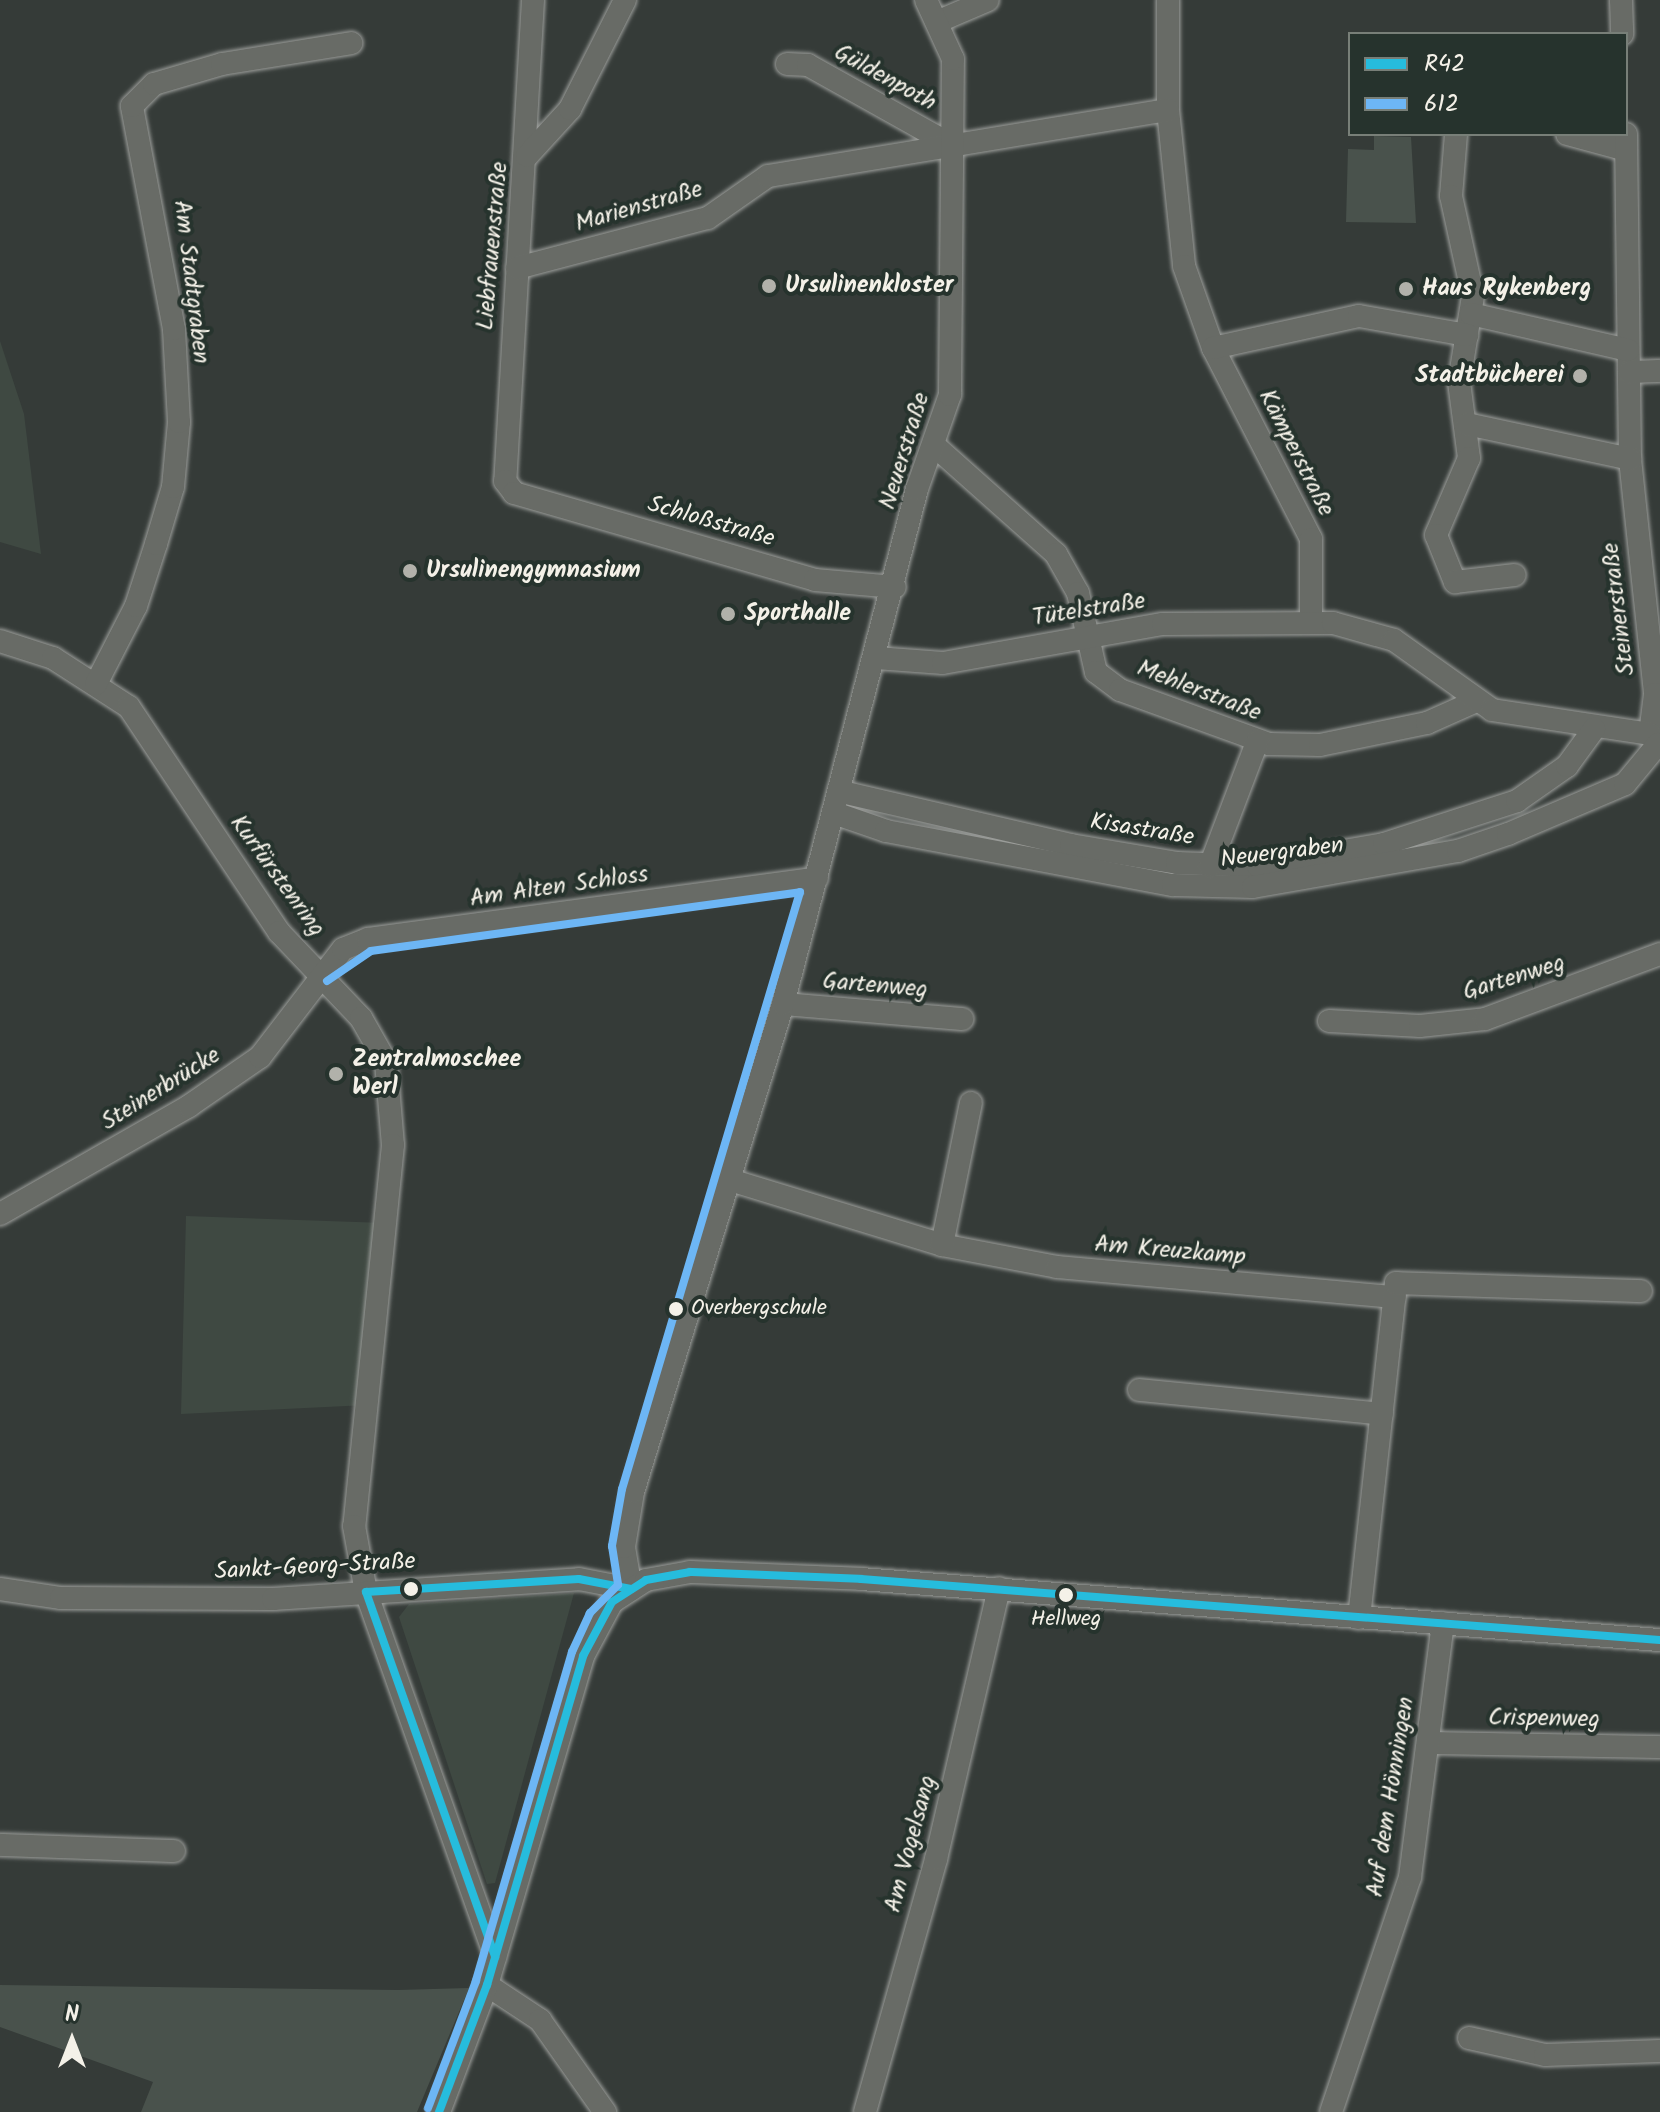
<!DOCTYPE html>
<html>
<head>
<meta charset="utf-8">
<style>
  body { margin:0 }
  #map { position:relative; width:1660px; height:2112px; overflow:hidden; background:#353b38; font-family:Kalam,sans-serif }
  div>[style] { position:absolute }
  [style*='--x'] { left:calc(var(--x)*1px); top:calc(var(--y)*1px); width:calc(var(--w)*1px); rotate:calc(var(--a)*1deg) }
  .built>* { inset:0; background:#3f4942 }
  .green>* { inset:0; background:#49524c }
  .roads { filter:drop-shadow(0 0 2px #9c9e9b) drop-shadow(0 0 2px #9c9e9b) }
  .street>* { height:22px; margin:-11px; padding:0 11px; transform-origin:11px; border-radius:11px; background:#686b66 }
  .bus-1>* { height:8px; margin:-4px; padding:0 4px; transform-origin:4px; border-radius:4px; background:#26bcdd }
  .bus-2>* { height:8px; margin:-4px; padding:0 4px; transform-origin:4px; border-radius:4px; background:#6db6f5 }
  .dots>* { width:22px; height:22px; translate:-50% -50%; box-sizing:border-box; border:4px solid #26332d; border-radius:50% }
  span { translate:-50% -50%; white-space:nowrap; text-align:center; line-height:1.15; -webkit-text-stroke:8px #26332d; paint-order:stroke }
  .bus-label { font-size:22px; color:#f4f1e8 }
  .left { translate:0 -50%; text-align:left }
  .street-label { font-size:24px; color:#f4f1e8 }
  .poi-label { font-size:24px; color:#f4f1e8; font-weight:700 }
  .right { translate:-100% -50%; text-align:right }
  .legend { position:absolute; left:1348px; top:32px; width:280px; height:104px; box-sizing:border-box; background:#26332d; border:2px solid #787f78; margin:0; padding:10px 14px; list-style:none; font-size:24px; color:#f4f1e8 }
  .legend li { display:flex; align-items:center; gap:16px; height:40px }
  .legend b { width:40px; border:2px solid #787f78 }
  .north { position:absolute; left:32px; top:2000px; width:80px; height:80px; -webkit-text-stroke:6px #26332d; paint-order:stroke; rotate:0deg; font-size:22px; font-weight:700; line-height:32px; text-align:center; color:#f4f1e8 }
  .north::after { content:''; display:block; margin:auto; width:28px; height:36px; background:#f4f1e8; clip-path:polygon(50% 0,100% 100%,50% 72%,0 100%) }
</style>
</head>
<body>
<div id="map">
  <div class="built">
    <i style="clip-path:polygon(0 341px,24px 414px,41px 554px,0 542px)"></i>
    <i style="clip-path:polygon(186px 1216px,386px 1223px,367px 1405px,181px 1414px)"></i>
    <i style="clip-path:polygon(574px 1593px,495px 1883px,487px 1884px,399px 1617px,409px 1604px)"></i>
  </div>
  <div class="green">
    <i style="clip-path:polygon(1374px 136px,1411px 137px,1416px 223px,1346px 222px,1348px 149px,1374px 150px)"></i>
    <i style="clip-path:polygon(0 1985px,398px 1990px,469px 1988px,417px 2112px,141px 2112px,153px 2082px,0 2027px)"></i>
  </div>
  <div class="roads">
    <div class="street">
      <i style="--x:533;--y:0;--w:482;--a:93.3"></i>
      <i style="--x:505;--y:481;--w:15;--a:53"></i>
      <i style="--x:514;--y:493;--w:313;--a:16.1"></i>
      <i style="--x:815;--y:580;--w:80;--a:5"></i>
      <i style="--x:1168;--y:0;--w:110;--a:90"></i>
      <i style="--x:1168;--y:110;--w:157;--a:84.1"></i>
      <i style="--x:1184;--y:266;--w:87;--a:70.5"></i>
      <i style="--x:1213;--y:348;--w:215;--a:62.8"></i>
      <i style="--x:1311;--y:539;--w:82;--a:90"></i>
      <i style="--x:1621;--y:0;--w:34;--a:88"></i>
      <i style="--x:939;--y:21;--w:53;--a:-23.2"></i>
      <i style="--x:787;--y:64;--w:21;--a:3"></i>
      <i style="--x:808;--y:65;--w:168;--a:29.2"></i>
      <i style="--x:1456;--y:134;--w:62;--a:94.6"></i>
      <i style="--x:1451;--y:196;--w:102;--a:77.6"></i>
      <i style="--x:1473;--y:296;--w:87;--a:99.2"></i>
      <i style="--x:1459;--y:382;--w:77;--a:82.5"></i>
      <i style="--x:1469;--y:458;--w:84;--a:113.2"></i>
      <i style="--x:1436;--y:535;--w:51;--a:68"></i>
      <i style="--x:1455;--y:582;--w:60;--a:-6.7"></i>
      <i style="--x:1567;--y:134;--w:61;--a:15.2"></i>
      <i style="--x:1626;--y:134;--w:325;--a:89.3"></i>
      <i style="--x:1630;--y:459;--w:236;--a:83.9"></i>
      <i style="--x:1655;--y:694;--w:40;--a:97.1"></i>
      <i style="--x:1650;--y:734;--w:13;--a:51"></i>
      <i style="--x:527;--y:156;--w:64;--a:-47.5"></i>
      <i style="--x:570;--y:109;--w:122;--a:-63.2"></i>
      <i style="--x:517;--y:268;--w:197;--a:-14.7"></i>
      <i style="--x:708;--y:218;--w:73;--a:-35"></i>
      <i style="--x:768;--y:176;--w:405;--a:-9.4"></i>
      <i style="--x:1471;--y:314;--w:161;--a:12.9"></i>
      <i style="--x:1213;--y:348;--w:149;--a:-12.4"></i>
      <i style="--x:1359;--y:316;--w:110;--a:10"></i>
      <i style="--x:1629;--y:372;--w:31;--a:-2"></i>
      <i style="--x:1467;--y:424;--w:167;--a:12.1"></i>
      <i style="--x:936;--y:447;--w:161;--a:41.7"></i>
      <i style="--x:1056;--y:554;--w:45;--a:60.6"></i>
      <i style="--x:1078;--y:593;--w:81;--a:77.2"></i>
      <i style="--x:1096;--y:672;--w:30;--a:37"></i>
      <i style="--x:1120;--y:690;--w:158;--a:19.9"></i>
      <i style="--x:1269;--y:744;--w:51;--a:1.1"></i>
      <i style="--x:1320;--y:745;--w:109;--a:-11.6"></i>
      <i style="--x:1427;--y:723;--w:51;--a:-24.1"></i>
      <i style="--x:0;--y:641;--w:56;--a:17.8"></i>
      <i style="--x:53;--y:658;--w:90;--a:32.8"></i>
      <i style="--x:129;--y:707;--w:270;--a:56.3"></i>
      <i style="--x:279;--y:932;--w:119;--a:46.4"></i>
      <i style="--x:361;--y:1018;--w:51;--a:60.4"></i>
      <i style="--x:386;--y:1062;--w:83;--a:85.2"></i>
      <i style="--x:393;--y:1145;--w:383;--a:95.8"></i>
      <i style="--x:354;--y:1526;--w:67;--a:79.7"></i>
      <i style="--x:366;--y:1592;--w:387;--a:70.5"></i>
      <i style="--x:876;--y:658;--w:67;--a:4.3"></i>
      <i style="--x:943;--y:663;--w:223;--a:-10.1"></i>
      <i style="--x:1163;--y:624;--w:170;--a:-0.3"></i>
      <i style="--x:1333;--y:623;--w:63;--a:15.6"></i>
      <i style="--x:1394;--y:640;--w:120;--a:35.5"></i>
      <i style="--x:1492;--y:710;--w:160;--a:8.6"></i>
      <i style="--x:96;--y:684;--w:88;--a:-62.9"></i>
      <i style="--x:136;--y:606;--w:65;--a:-72.1"></i>
      <i style="--x:156;--y:544;--w:59;--a:-73.4"></i>
      <i style="--x:173;--y:487;--w:65;--a:-84.7"></i>
      <i style="--x:179;--y:422;--w:93;--a:-93.1"></i>
      <i style="--x:174;--y:329;--w:227;--a:-100.7"></i>
      <i style="--x:132;--y:106;--w:31;--a:-45"></i>
      <i style="--x:154;--y:84;--w:71;--a:-16.4"></i>
      <i style="--x:222;--y:64;--w:131;--a:-9.2"></i>
      <i style="--x:842;--y:792;--w:235;--a:13"></i>
      <i style="--x:1071;--y:845;--w:108;--a:9.6"></i>
      <i style="--x:1177;--y:863;--w:81;--a:2.1"></i>
      <i style="--x:1258;--y:866;--w:128;--a:-9.9"></i>
      <i style="--x:1384;--y:844;--w:140;--a:-17.9"></i>
      <i style="--x:1517;--y:801;--w:61;--a:-35"></i>
      <i style="--x:1567;--y:766;--w:46;--a:-53.9"></i>
      <i style="--x:837;--y:814;--w:52;--a:19.1"></i>
      <i style="--x:886;--y:831;--w:292;--a:10.7"></i>
      <i style="--x:1173;--y:885;--w:80;--a:1.4"></i>
      <i style="--x:1253;--y:887;--w:208;--a:-10"></i>
      <i style="--x:1458;--y:851;--w:53;--a:-18.8"></i>
      <i style="--x:1508;--y:834;--w:127;--a:-23.1"></i>
      <i style="--x:1625;--y:784;--w:52;--a:-50.5"></i>
      <i style="--x:1210;--y:866;--w:133;--a:-69.2"></i>
      <i style="--x:783;--y:1004;--w:180;--a:4.8"></i>
      <i style="--x:1329;--y:1021;--w:91;--a:3.1"></i>
      <i style="--x:1420;--y:1026;--w:65;--a:-6.1"></i>
      <i style="--x:1485;--y:1019;--w:187;--a:-20.4"></i>
      <i style="--x:730;--y:1180;--w:222;--a:17"></i>
      <i style="--x:942;--y:1245;--w:117;--a:10.8"></i>
      <i style="--x:1057;--y:1267;--w:339;--a:5.1"></i>
      <i style="--x:0;--y:1214;--w:218;--a:-29.7"></i>
      <i style="--x:189;--y:1106;--w:86;--a:-34.6"></i>
      <i style="--x:260;--y:1057;--w:136;--a:-52.5"></i>
      <i style="--x:343;--y:949;--w:27;--a:-22"></i>
      <i style="--x:368;--y:939;--w:453;--a:-7.7"></i>
      <i style="--x:942;--y:1245;--w:145;--a:-78.5"></i>
      <i style="--x:1139;--y:1390;--w:244;--a:5.6"></i>
      <i style="--x:0;--y:1589;--w:62;--a:8.4"></i>
      <i style="--x:61;--y:1598;--w:212;--a:0.3"></i>
      <i style="--x:273;--y:1599;--w:307;--a:-3.7"></i>
      <i style="--x:579;--y:1579;--w:53;--a:10.9"></i>
      <i style="--x:631;--y:1589;--w:43;--a:-99.5"></i>
      <i style="--x:624;--y:1547;--w:56;--a:-80.7"></i>
      <i style="--x:633;--y:1492;--w:511;--a:-72.91"></i>
      <i style="--x:783;--y:1004;--w:532;--a:-75.42"></i>
      <i style="--x:917;--y:489;--w:100;--a:-70.7"></i>
      <i style="--x:950;--y:395;--w:336;--a:-89.5"></i>
      <i style="--x:953;--y:59;--w:65;--a:-114.6"></i>
      <i style="--x:1359;--y:1618;--w:337;--a:-83.7"></i>
      <i style="--x:1396;--y:1283;--w:245;--a:1.9"></i>
      <i style="--x:1428;--y:1743;--w:232;--a:1"></i>
      <i style="--x:0;--y:1845;--w:174;--a:2"></i>
      <i style="--x:487;--y:1985;--w:64;--a:33.4"></i>
      <i style="--x:540;--y:2020;--w:113;--a:54.8"></i>
      <i style="--x:1469;--y:2038;--w:78;--a:12.6"></i>
      <i style="--x:1545;--y:2055;--w:115;--a:-2"></i>
      <i style="--x:439;--y:2112;--w:136;--a:-69.3"></i>
      <i style="--x:487;--y:1985;--w:343;--a:-73.7"></i>
      <i style="--x:583;--y:1656;--w:61;--a:-61.8"></i>
      <i style="--x:612;--y:1602;--w:40;--a:-32.9"></i>
      <i style="--x:646;--y:1580;--w:45;--a:-10.3"></i>
      <i style="--x:690;--y:1572;--w:171;--a:2.3"></i>
      <i style="--x:861;--y:1579;--w:801;--a:4.37"></i>
      <i style="--x:865;--y:2112;--w:263;--a:-74.3"></i>
      <i style="--x:936;--y:1859;--w:278;--a:-76.9"></i>
      <i style="--x:1331;--y:2112;--w:248;--a:-71.4"></i>
      <i style="--x:1410;--y:1877;--w:256;--a:-82.6"></i>
    </div>
  </div>
  <div class="bus-1">
    <i style="--x:366;--y:1592;--w:387;--a:70.5"></i>
    <i style="--x:366;--y:1592;--w:213;--a:-3.5"></i>
    <i style="--x:579;--y:1579;--w:53;--a:10.9"></i>
    <i style="--x:439;--y:2112;--w:136;--a:-69.3"></i>
    <i style="--x:487;--y:1985;--w:343;--a:-73.7"></i>
    <i style="--x:583;--y:1656;--w:61;--a:-61.8"></i>
    <i style="--x:612;--y:1602;--w:40;--a:-32.9"></i>
    <i style="--x:646;--y:1580;--w:45;--a:-10.3"></i>
    <i style="--x:690;--y:1572;--w:171;--a:2.3"></i>
    <i style="--x:861;--y:1579;--w:801;--a:4.37"></i>
  </div>
  <div class="bus-2">
    <i style="--x:327;--y:981;--w:53;--a:-34.3"></i>
    <i style="--x:371;--y:951;--w:433;--a:-7.8"></i>
    <i style="--x:800;--y:892;--w:623;--a:106.6"></i>
    <i style="--x:622;--y:1489;--w:58;--a:100"></i>
    <i style="--x:612;--y:1546;--w:39;--a:81"></i>
    <i style="--x:618;--y:1585;--w:40;--a:135"></i>
    <i style="--x:590;--y:1613;--w:43;--a:114.8"></i>
    <i style="--x:572;--y:1652;--w:343;--a:106.3"></i>
    <i style="--x:476;--y:1981;--w:136;--a:110.7"></i>
  </div>
  <div class="dots">
    <i style="left:769px;top:286px;background:#b1b1aa"></i>
    <i style="left:1406px;top:289px;background:#b1b1aa"></i>
    <i style="left:1580px;top:376px;background:#b1b1aa"></i>
    <i style="left:410px;top:571px;background:#b1b1aa"></i>
    <i style="left:728px;top:614px;background:#b1b1aa"></i>
    <i style="left:336px;top:1074px;background:#b1b1aa"></i>
    <i style="left:676px;top:1309px;background:#f4f1e8"></i>
    <i style="left:411px;top:1589px;background:#f4f1e8"></i>
    <i style="left:1066px;top:1595px;background:#f4f1e8"></i>
  </div>
  <div class="bus-label">
    <span class="left" style="left:691px;top:1309px">Overbergschule</span>
    <span style="left:1066px;top:1620px">Hellweg</span>
  </div>
  <div class="street-label">
    <span style="left:885px;top:78px;rotate:29deg">Güldenpoth</span>
    <span style="left:639px;top:207px;rotate:-16deg">Marienstraße</span>
    <span style="left:493px;top:246px;rotate:-85deg">Liebfrauenstraße</span>
    <span style="left:191px;top:282px;rotate:83deg">Am Stadtgraben</span>
    <span style="left:905px;top:451px;rotate:-73deg">Neuerstraße</span>
    <span style="left:1296px;top:453px;rotate:63deg">Kämperstraße</span>
    <span style="left:711px;top:522px;rotate:16deg">Schloßstraße</span>
    <span style="left:1619px;top:609px;rotate:-97deg">Steinerstraße</span>
    <span style="left:1089px;top:610px;rotate:-9deg">Tütelstraße</span>
    <span style="left:1199px;top:691px;rotate:21deg">Mehlerstraße</span>
    <span style="left:1142px;top:830px;rotate:9deg">Kisastraße</span>
    <span style="left:1282px;top:853px;rotate:-7deg">Neuergraben</span>
    <span style="left:277px;top:876px;rotate:54deg">Kurfürstenring</span>
    <span style="left:559px;top:887px;rotate:-8deg">Am Alten Schloss</span>
    <span style="left:1514px;top:978px;rotate:-17deg">Gartenweg</span>
    <span style="left:875px;top:986px;rotate:5deg">Gartenweg</span>
    <span style="left:161px;top:1089px;rotate:-32deg">Steinerbrücke</span>
    <span style="left:1170px;top:1251px;rotate:5deg">Am Kreuzkamp</span>
    <span style="left:315px;top:1567px;rotate:-3deg">Sankt-Georg-Straße</span>
    <span style="left:1544px;top:1719px;rotate:1deg">Crispenweg</span>
    <span style="left:1391px;top:1797px;rotate:-81deg">Auf dem Hönningen</span>
    <span style="left:911px;top:1844px;rotate:-75deg">Am Vogelsang</span>
  </div>
  <div class="poi-label">
    <span class="left" style="left:785px;top:286px">Ursulinenkloster</span>
    <span class="left" style="left:1422px;top:289px">Haus Rykenberg</span>
    <span class="right" style="left:1564px;top:376px">Stadtbücherei</span>
    <span class="left" style="left:426px;top:571px">Ursulinengymnasium</span>
    <span class="left" style="left:744px;top:614px">Sporthalle</span>
    <span class="left" style="left:352px;top:1074px">Zentralmoschee<br>Werl</span>
  </div>
  <ul class="legend">
  <li><b style="height:10px;background:#26bcdd"></b>R42</li>
  <li><b style="height:10px;background:#6db6f5"></b>612</li>
  </ul>
  <div class="north">N</div>
</div>
</body>
</html>
